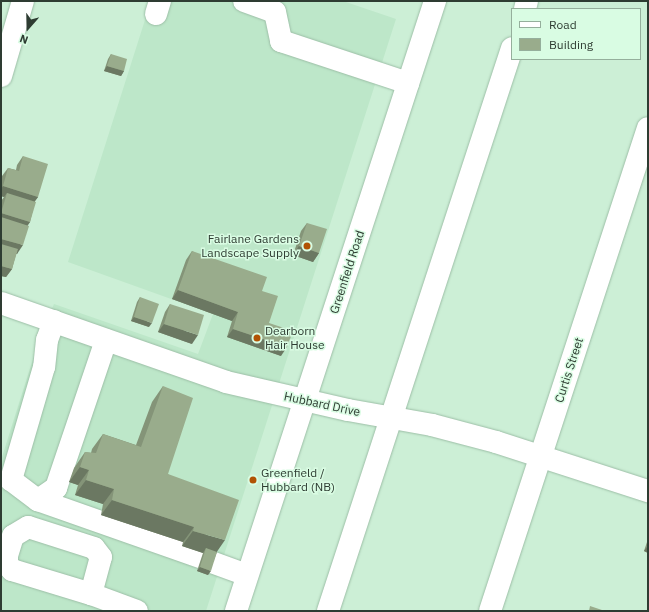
<!DOCTYPE html>
<html>
<head>
<meta charset="utf-8">
<style>
  body { margin:0 }
  #map { position:relative; width:649px; height:612px; overflow:hidden; background:#ccefd6; font-family:"IBM Plex Sans",sans-serif }
  div>[style] { position:absolute }
  [style*='--x'] { left:calc(var(--x)*1px); top:calc(var(--y)*1px); width:calc(var(--w)*1px); rotate:calc(var(--a)*1deg) }
  .built>* { inset:0; background:#bde7c9 }
  .roads { filter:drop-shadow(0 0 1px #9cbea6) drop-shadow(0 0 1px #9cbea6) }
  .minor>* { height:22px; margin:-11px; padding:0 11px; transform-origin:11px; border-radius:11px; background:#fff }
  .major>* { height:22px; margin:-11px; padding:0 11px; transform-origin:11px; border-radius:11px; background:#fff }
  .wall>* { inset:0; background:#849478 }
  .shaded-wall>* { inset:0; background:#6b7862 }
  .building>* { inset:0; background:#99ac8c }
  .dots>* { width:11px; height:11px; translate:-50% -50%; box-sizing:border-box; border:2px solid #d9fce3; border-radius:50% }
  span { translate:-50% -50%; white-space:nowrap; text-align:center; line-height:1.15; -webkit-text-stroke:3px #d9fce3; paint-order:stroke }
  .poi-label { font-size:12px; color:#2e3c32 }
  .right { translate:-100% -50%; text-align:right }
  .left { translate:0 -50%; text-align:left }
  .street-label { font-size:12px; color:#2e3c32 }
  .frame { position:absolute; inset:0; border:2px solid #2e3c32; pointer-events:none }
  .legend { position:absolute; left:511px; top:8px; width:130px; height:52px; box-sizing:border-box; background:#d9fce3; border:1px solid #95af9c; margin:0; padding:5px 7px; list-style:none; font-size:12px; color:#2e3c32 }
  .legend li { display:flex; align-items:center; gap:8px; height:20px }
  .legend b { width:20px; border:1px solid #95af9c }
  .north { position:absolute; left:8px; top:8px; width:40px; height:40px; -webkit-text-stroke:3px #d9fce3; paint-order:stroke; rotate:200deg; font-size:11px; font-weight:700; line-height:16px; text-align:center; color:#2e3c32 }
  .north::after { content:''; display:block; margin:auto; width:14px; height:18px; background:#2e3c32; clip-path:polygon(50% 0,100% 100%,50% 72%,0 100%) }
</style>
</head>
<body>
<div id="map">
  <div class="built">
    <i style="clip-path:polygon(151px 1px,343px 1px,396px 19px,206px 611px,1px 611px,1px 460px,40px 337px,54px 304px,198px 354px,213px 314px,68px 262px)"></i>
  </div>
  <div class="roads">
    <div class="minor">
      <i style="--x:244;--y:1;--w:33;--a:20"></i>
      <i style="--x:275;--y:12;--w:30;--a:78"></i>
      <i style="--x:281;--y:41;--w:134;--a:18.3"></i>
      <i style="--x:156;--y:14;--w:14;--a:-73"></i>
      <i style="--x:1;--y:76;--w:78;--a:-73.7"></i>
      <i style="--x:1;--y:303;--w:238;--a:19.3"></i>
      <i style="--x:226;--y:382;--w:125;--a:12.9"></i>
      <i style="--x:348;--y:410;--w:85;--a:10.1"></i>
      <i style="--x:432;--y:425;--w:66;--a:14.9"></i>
      <i style="--x:496;--y:442;--w:160;--a:17.9"></i>
      <i style="--x:54;--y:321;--w:20;--a:110"></i>
      <i style="--x:47;--y:340;--w:27;--a:96"></i>
      <i style="--x:44;--y:367;--w:118;--a:106.3"></i>
      <i style="--x:11;--y:480;--w:34;--a:37"></i>
      <i style="--x:38;--y:500;--w:172;--a:19.4"></i>
      <i style="--x:38;--y:500;--w:22;--a:-34"></i>
      <i style="--x:56;--y:488;--w:156;--a:-71.3"></i>
      <i style="--x:214;--y:563;--w:35;--a:20"></i>
      <i style="--x:91;--y:594;--w:38;--a:-75"></i>
      <i style="--x:101;--y:557;--w:11;--a:-128"></i>
      <i style="--x:94;--y:548;--w:69;--a:-162.3"></i>
      <i style="--x:28;--y:527;--w:17;--a:149"></i>
      <i style="--x:13;--y:536;--w:21;--a:107"></i>
      <i style="--x:7;--y:556;--w:8;--a:90"></i>
      <i style="--x:7;--y:564;--w:8;--a:50"></i>
      <i style="--x:12;--y:570;--w:83;--a:16.9"></i>
      <i style="--x:91;--y:594;--w:49;--a:20.3"></i>
      <i style="--x:490;--y:611;--w:508;--a:-71.89"></i>
    </div>
    <div class="major">
      <i style="--x:525;--y:9;--w:8;--a:-76"></i>
      <i style="--x:236;--y:611;--w:642;--a:-71.93"></i>
      <i style="--x:328;--y:611;--w:592;--a:-71.9"></i>
    </div>
  </div>
  <div class="wall">
    <i style="clip-path:polygon(111px 54px,124px 71px,121px 76px,104px 71px,108px 59px)"></i>
    <i style="clip-path:polygon(23px 156px,38px 197px,35px 201px,30px 222px,28px 225px,17px 254px,16px 254px,12px 269px,6px 277px,1px 276px,1px 201px,4px 197px,1px 196px,1px 181px,2px 176px,8px 168px,16px 170px,17px 165px)"></i>
    <i style="clip-path:polygon(307px 223px,319px 253px,313px 262px,293px 255px,301px 231px)"></i>
    <i style="clip-path:polygon(192px 251px,262px 291px,269px 323px,281px 356px,227px 337px,232px 321px,172px 299px,186px 260px)"></i>
    <i style="clip-path:polygon(140px 297px,149px 327px,131px 321px,137px 302px)"></i>
    <i style="clip-path:polygon(170px 304px,192px 344px,158px 332px,165px 312px)"></i>
    <i style="clip-path:polygon(163px 386px,168px 474px,217px 552px,208px 575px,197px 571px,203px 553px,182px 546px,183px 542px,101px 515px,103px 504px,75px 495px,78px 485px,69px 482px,74px 468px,85px 452px,91px 453px,92px 449px,103px 434px,136px 445px,152px 402px)"></i>
    <i style="clip-path:polygon(648px 539px,648px 553px,644px 551px)"></i>
  </div>
  <div class="shaded-wall">
    <i style="clip-path:polygon(107px 66px,124px 71px,121px 76px,104px 71px)"></i>
    <i style="clip-path:polygon(3px 186px,38px 197px,32px 205px,7px 193px,4px 197px,1px 196px,1px 189px)"></i>
    <i style="clip-path:polygon(1px 213px,30px 222px,24px 230px,1px 223px)"></i>
    <i style="clip-path:polygon(1px 239px,23px 245px,17px 254px,1px 249px)"></i>
    <i style="clip-path:polygon(299px 246px,319px 253px,313px 262px,293px 255px)"></i>
    <i style="clip-path:polygon(1px 266px,12px 269px,6px 277px,1px 276px)"></i>
    <i style="clip-path:polygon(178px 290px,238px 312px,232px 321px,172px 299px)"></i>
    <i style="clip-path:polygon(134px 317px,152px 323px,149px 327px,131px 321px)"></i>
    <i style="clip-path:polygon(164px 324px,198px 335px,192px 344px,158px 332px)"></i>
    <i style="clip-path:polygon(233px 329px,287px 347px,281px 356px,227px 337px)"></i>
    <i style="clip-path:polygon(80px 467px,89px 470px,78px 485px,69px 482px)"></i>
    <i style="clip-path:polygon(86px 480px,114px 489px,103px 504px,75px 495px)"></i>
    <i style="clip-path:polygon(112px 500px,194px 527px,183px 542px,101px 515px)"></i>
    <i style="clip-path:polygon(193px 531px,225px 540px,214px 556px,206px 548px,203px 553px,182px 546px)"></i>
    <i style="clip-path:polygon(647px 547px,648px 547px,648px 553px,644px 551px)"></i>
    <i style="clip-path:polygon(200px 567px,211px 571px,208px 575px,197px 571px)"></i>
  </div>
  <div class="building">
    <i style="clip-path:polygon(111px 54px,127px 59px,124px 71px,107px 66px)"></i>
    <i style="clip-path:polygon(23px 156px,48px 164px,38px 197px,3px 186px,8px 168px,19px 171px)"></i>
    <i style="clip-path:polygon(7px 193px,36px 202px,30px 222px,1px 213px)"></i>
    <i style="clip-path:polygon(1px 217px,29px 226px,23px 245px,1px 239px)"></i>
    <i style="clip-path:polygon(307px 223px,327px 229px,319px 253px,299px 246px)"></i>
    <i style="clip-path:polygon(1px 244px,18px 249px,12px 269px,1px 266px)"></i>
    <i style="clip-path:polygon(192px 251px,267px 277px,262px 291px,278px 296px,269px 323px,293px 331px,287px 347px,233px 329px,238px 312px,178px 290px)"></i>
    <i style="clip-path:polygon(140px 297px,159px 304px,152px 323px,134px 317px)"></i>
    <i style="clip-path:polygon(170px 304px,204px 315px,198px 335px,164px 324px)"></i>
    <i style="clip-path:polygon(163px 386px,193px 398px,168px 474px,239px 500px,225px 540px,193px 531px,194px 527px,112px 500px,114px 489px,86px 480px,89px 470px,80px 467px,85px 452px,96px 453px,103px 434px,141px 447px)"></i>
    <i style="clip-path:polygon(206px 548px,217px 552px,211px 571px,200px 567px)"></i>
    <i style="clip-path:polygon(590px 606px,605px 611px,589px 611px)"></i>
  </div>
  <div class="dots">
    <i style="left:307px;top:246px;background:#b15204"></i>
    <i style="left:257px;top:338px;background:#b15204"></i>
    <i style="left:253px;top:480px;background:#b15204"></i>
  </div>
  <div class="poi-label">
    <span class="right" style="left:299px;top:246px">Fairlane Gardens<br>Landscape Supply</span>
    <span class="left" style="left:265px;top:338px">Dearborn<br>Hair House</span>
    <span class="left" style="left:261px;top:480px">Greenfield /<br>Hubbard (NB)</span>
  </div>
  <div class="street-label">
    <span style="left:347px;top:272px;rotate:-72deg">Greenfield Road</span>
    <span style="left:569px;top:370px;rotate:-72deg">Curtis Street</span>
    <span style="left:322px;top:404px;rotate:12deg">Hubbard Drive</span>
  </div>
  <div class="frame"></div>
  <ul class="legend">
  <li><b style="height:5px;background:#fff"></b>Road</li>
  <li><b style="height:11px;background:#99ac8c"></b>Building</li>
  </ul>
  <div class="north">N</div>
</div>
</body>
</html>
